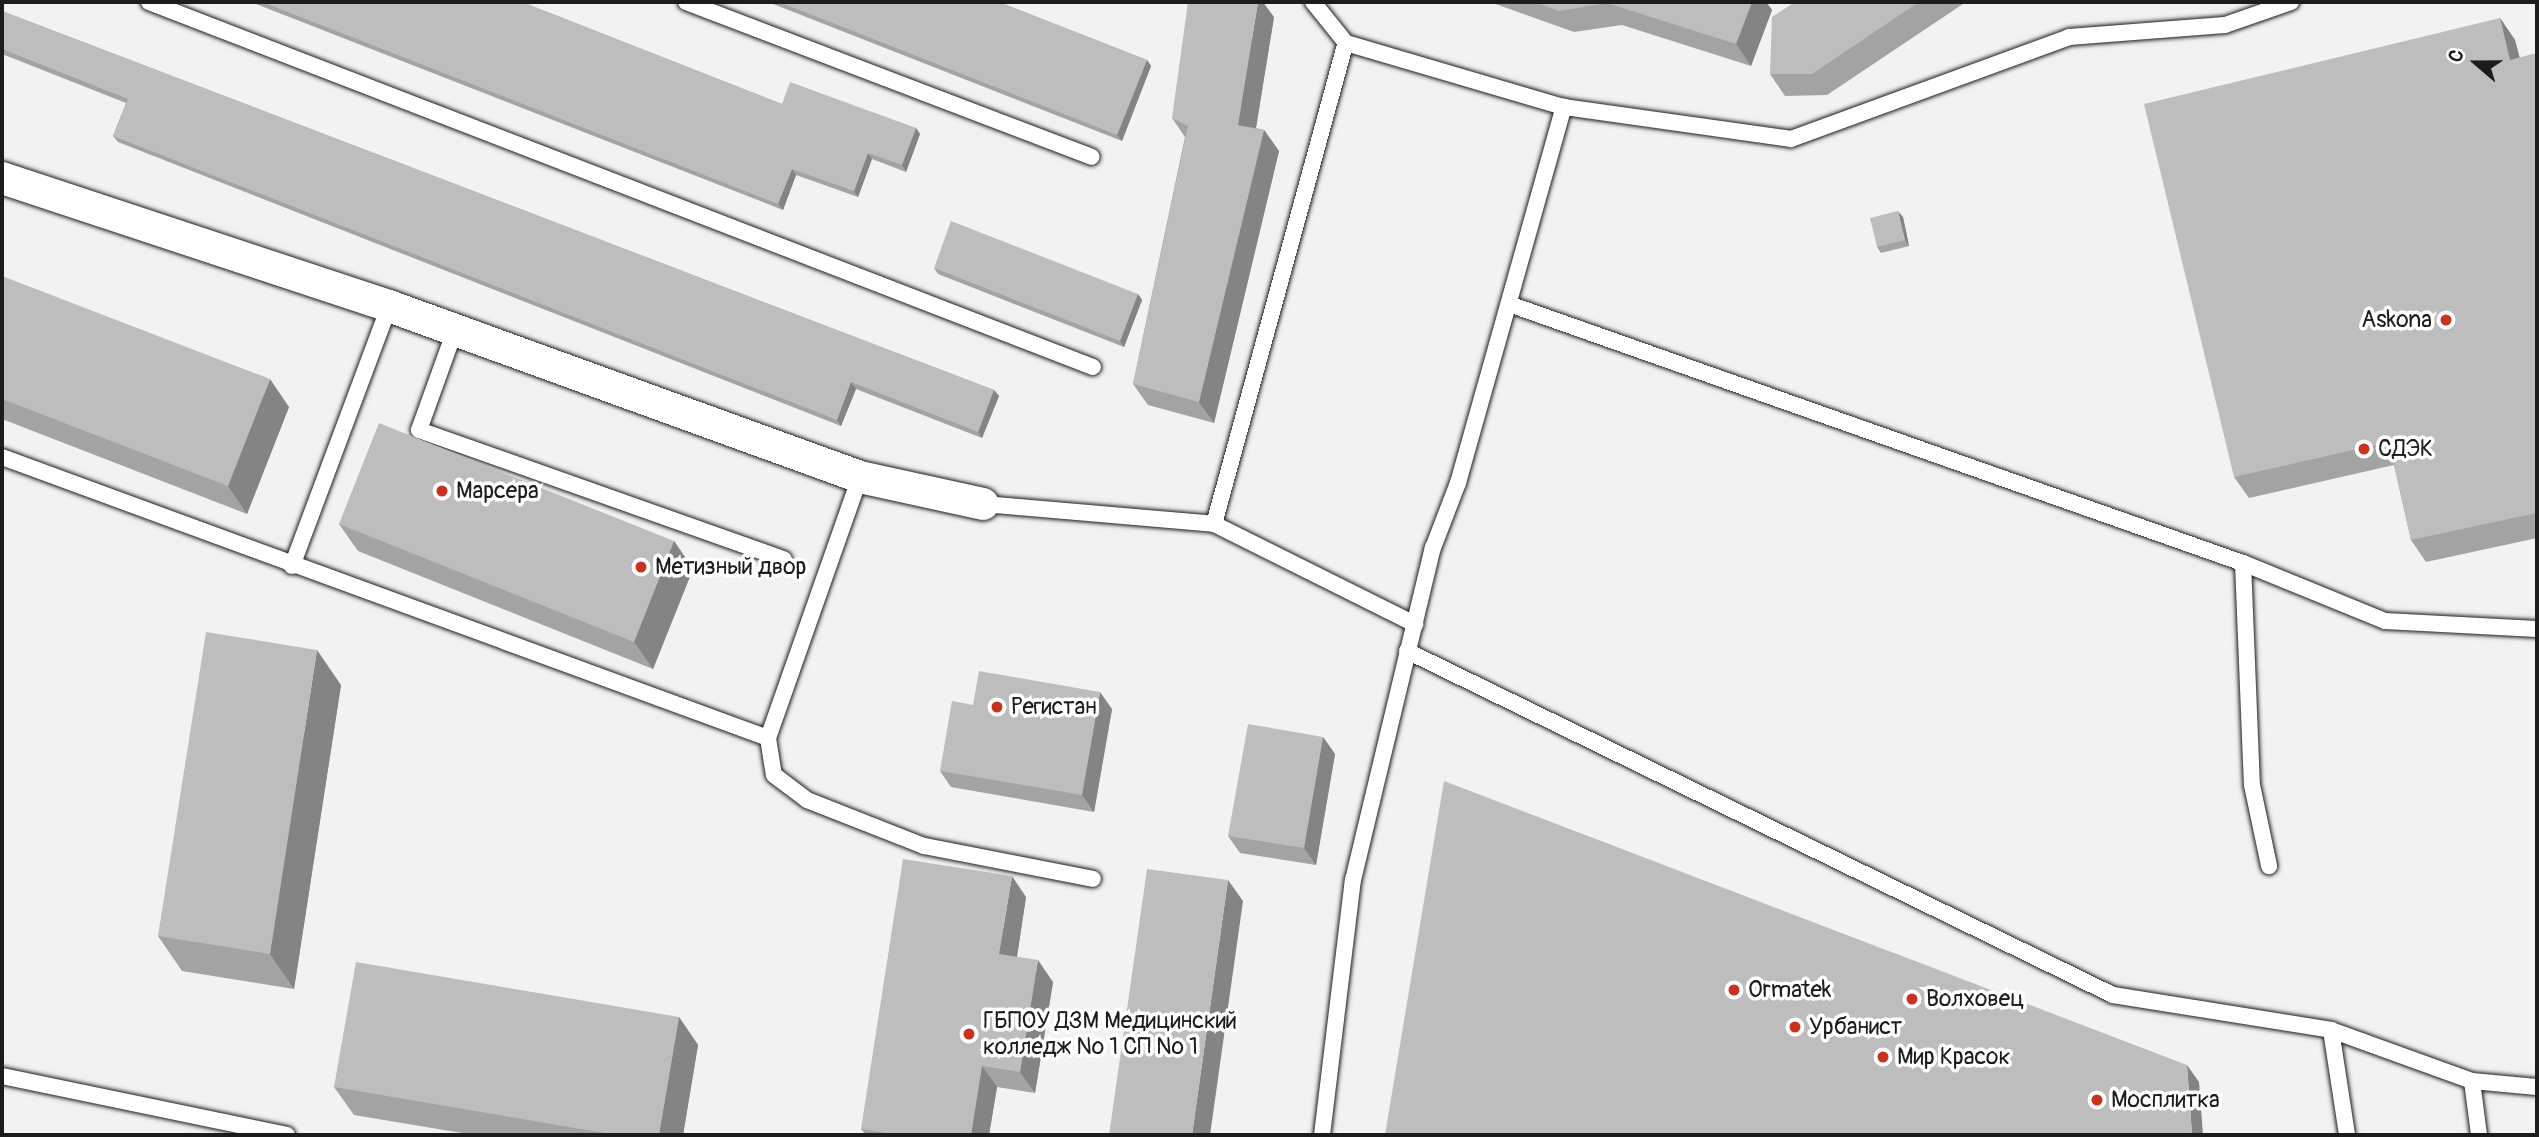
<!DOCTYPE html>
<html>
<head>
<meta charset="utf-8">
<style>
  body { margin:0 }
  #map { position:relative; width:2539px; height:1137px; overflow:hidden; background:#f2f2f2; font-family:Pangolin,sans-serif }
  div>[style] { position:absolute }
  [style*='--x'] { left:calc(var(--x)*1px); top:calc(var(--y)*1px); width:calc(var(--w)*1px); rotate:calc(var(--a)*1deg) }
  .roads { filter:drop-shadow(0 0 2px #1c1c1c) drop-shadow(0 0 2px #1c1c1c) }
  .service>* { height:16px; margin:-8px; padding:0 8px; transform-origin:8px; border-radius:8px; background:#fff }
  .minor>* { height:32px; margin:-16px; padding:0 16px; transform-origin:16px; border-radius:16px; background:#fff }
  .wall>* { inset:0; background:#a3a3a3 }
  .shaded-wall>* { inset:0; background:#848484 }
  .building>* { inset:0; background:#bdbdbd }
  .dots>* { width:19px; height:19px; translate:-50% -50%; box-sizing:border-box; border:4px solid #fff; border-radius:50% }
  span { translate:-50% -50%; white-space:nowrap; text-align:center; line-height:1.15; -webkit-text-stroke:7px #fff; paint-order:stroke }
  .poi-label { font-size:23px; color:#1c1c1c }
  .right { translate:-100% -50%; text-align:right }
  .left { translate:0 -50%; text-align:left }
  .frame { position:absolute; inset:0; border:4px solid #1c1c1c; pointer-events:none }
  .north { position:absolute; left:2441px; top:28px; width:70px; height:70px; -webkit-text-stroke:5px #fff; paint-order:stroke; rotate:290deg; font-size:19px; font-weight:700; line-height:28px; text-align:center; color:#1c1c1c }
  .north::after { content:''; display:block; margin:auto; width:24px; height:32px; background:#1c1c1c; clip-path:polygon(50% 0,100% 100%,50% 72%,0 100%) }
</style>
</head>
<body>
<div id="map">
  <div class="roads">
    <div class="service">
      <i style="--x:149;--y:2;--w:1012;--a:21.14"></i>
      <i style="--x:686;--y:2;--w:434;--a:20.9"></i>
      <i style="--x:1313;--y:2;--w:53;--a:51.2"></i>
      <i style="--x:1346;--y:43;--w:227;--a:16.4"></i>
      <i style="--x:1564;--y:107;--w:229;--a:8"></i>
      <i style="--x:1791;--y:139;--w:296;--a:-20.1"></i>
      <i style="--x:2069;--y:37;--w:156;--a:-4.4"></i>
      <i style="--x:2225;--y:25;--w:70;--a:-19.2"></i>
      <i style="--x:1509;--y:304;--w:778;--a:19.44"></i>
      <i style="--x:2243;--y:563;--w:222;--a:87.7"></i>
      <i style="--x:2252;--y:785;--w:83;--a:78.1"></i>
      <i style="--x:455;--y:330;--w:106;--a:109.8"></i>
      <i style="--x:419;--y:430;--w:387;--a:19.5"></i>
      <i style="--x:2;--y:457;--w:816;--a:20.15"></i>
      <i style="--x:768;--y:738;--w:277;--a:-70.6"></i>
      <i style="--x:983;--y:504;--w:232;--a:4.9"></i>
      <i style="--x:1214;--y:524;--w:225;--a:26.5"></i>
      <i style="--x:1214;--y:524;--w:499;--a:-74.7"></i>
      <i style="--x:2243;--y:563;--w:153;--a:22.2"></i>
      <i style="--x:2385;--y:621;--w:152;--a:3"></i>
      <i style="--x:292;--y:566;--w:278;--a:-69.5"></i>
      <i style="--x:1407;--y:651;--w:785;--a:25.98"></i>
      <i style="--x:2113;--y:995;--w:221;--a:9.1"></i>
      <i style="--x:2331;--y:1030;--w:150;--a:19.9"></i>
      <i style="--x:2472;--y:1081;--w:65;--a:5.3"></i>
      <i style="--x:768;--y:738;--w:37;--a:81"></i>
      <i style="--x:774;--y:775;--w:41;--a:37.1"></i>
      <i style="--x:807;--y:800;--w:126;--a:21.5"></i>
      <i style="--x:924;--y:846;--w:172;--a:11"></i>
      <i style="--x:2331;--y:1030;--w:106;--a:81.3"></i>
      <i style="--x:2;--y:1076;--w:291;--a:11.7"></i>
      <i style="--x:2472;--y:1081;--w:54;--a:82.6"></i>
      <i style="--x:1322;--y:1135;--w:257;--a:-83.1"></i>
      <i style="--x:1353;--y:880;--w:342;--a:-76.5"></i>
      <i style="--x:1433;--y:548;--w:70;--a:-69"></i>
      <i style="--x:1458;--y:483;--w:391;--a:-74.3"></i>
    </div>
    <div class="minor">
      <i style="--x:2;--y:178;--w:408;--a:18.3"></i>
      <i style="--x:389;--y:306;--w:501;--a:19.95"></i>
      <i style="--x:860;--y:477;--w:126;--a:12.4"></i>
    </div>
  </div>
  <div class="wall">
    <i style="clip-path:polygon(251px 2px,522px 2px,782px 104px,916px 128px,920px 134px,906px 172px,872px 159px,858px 197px,796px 175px,783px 210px)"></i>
    <i style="clip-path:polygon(768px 2px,999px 2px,1147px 60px,1151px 66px,1122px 141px)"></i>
    <i style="clip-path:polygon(1490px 2px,1766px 2px,1772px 10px,1751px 66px,1622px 25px,1574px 32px)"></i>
    <i style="clip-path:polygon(1795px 2px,1966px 2px,1827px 95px,1785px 96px,1770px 74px)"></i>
    <i style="clip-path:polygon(2px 11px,994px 390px,999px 396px,982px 438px,856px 389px,841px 426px,118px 142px,113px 136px,126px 103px,2px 54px)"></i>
    <i style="clip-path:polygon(1274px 17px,1256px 128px,1264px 130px,1279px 151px,1214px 423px,1148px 405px,1133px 384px,1185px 137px,1172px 118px)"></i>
    <i style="clip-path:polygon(2500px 18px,2515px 40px,2520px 58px,2537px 53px,2537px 538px,2426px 562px,2411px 540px,2394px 465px,2249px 498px,2234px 477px)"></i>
    <i style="clip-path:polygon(1903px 217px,1909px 246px,1881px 253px,1877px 247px)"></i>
    <i style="clip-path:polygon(934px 268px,1138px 294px,1142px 300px,1124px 347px,938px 274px)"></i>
    <i style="clip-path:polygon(2px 276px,289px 407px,247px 514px,2px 419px)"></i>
    <i style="clip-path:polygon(339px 524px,674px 541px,693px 569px,653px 669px,358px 551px)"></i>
    <i style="clip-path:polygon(341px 685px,294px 989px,182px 971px,158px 936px)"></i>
    <i style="clip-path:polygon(973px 705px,1112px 709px,1094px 812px,951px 787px,940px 771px)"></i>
    <i style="clip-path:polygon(1323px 737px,1335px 754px,1316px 865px,1240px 853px,1228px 836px)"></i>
    <i style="clip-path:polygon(1026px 897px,1017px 957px,1053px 982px,1035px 1093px,997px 1087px,989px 1135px,866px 1135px,861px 1129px)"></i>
    <i style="clip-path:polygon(679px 1017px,698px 1045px,683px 1135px,474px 1135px,354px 1115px,334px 1087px)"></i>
  </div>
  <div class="shaded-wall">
    <i style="clip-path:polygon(1258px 2px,1263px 2px,1274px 17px,1253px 146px,1238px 125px)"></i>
    <i style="clip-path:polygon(1752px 2px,1766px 2px,1772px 10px,1751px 66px,1736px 44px)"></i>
    <i style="clip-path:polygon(2500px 18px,2515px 40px,2525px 81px,2510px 60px)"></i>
    <i style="clip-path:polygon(1147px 60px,1151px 66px,1122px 141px,1117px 135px)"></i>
    <i style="clip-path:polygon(916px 128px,920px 134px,906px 172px,902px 165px)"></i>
    <i style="clip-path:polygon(1264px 130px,1279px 151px,1214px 423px,1199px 402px)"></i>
    <i style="clip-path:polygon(868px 153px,872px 159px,858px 197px,854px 191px)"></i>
    <i style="clip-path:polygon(792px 169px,796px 175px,783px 210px,778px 204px)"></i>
    <i style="clip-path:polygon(1898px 211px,1903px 217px,1909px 246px,1905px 240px)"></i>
    <i style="clip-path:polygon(1138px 294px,1142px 300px,1124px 347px,1120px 341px)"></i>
    <i style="clip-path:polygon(270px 379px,289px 407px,247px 514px,228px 486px)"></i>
    <i style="clip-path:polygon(851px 382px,856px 389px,841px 426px,837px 420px)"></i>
    <i style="clip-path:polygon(994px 390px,999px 396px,982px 438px,978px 432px)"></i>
    <i style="clip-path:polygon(674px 541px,693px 569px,653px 669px,634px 642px)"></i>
    <i style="clip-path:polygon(317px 650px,341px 685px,294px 989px,270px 954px)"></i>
    <i style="clip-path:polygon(1100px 692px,1112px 709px,1094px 812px,1082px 795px)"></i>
    <i style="clip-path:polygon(1323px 737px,1335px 754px,1316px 865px,1304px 848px)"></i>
    <i style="clip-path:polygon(1012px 876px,1026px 897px,1014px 976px,999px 954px)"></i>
    <i style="clip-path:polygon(1228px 880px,1243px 901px,1210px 1135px,1192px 1135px)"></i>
    <i style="clip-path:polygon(1038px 960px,1053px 982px,1035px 1093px,1020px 1072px)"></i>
    <i style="clip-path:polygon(679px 1017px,698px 1045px,683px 1135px,659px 1135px)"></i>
    <i style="clip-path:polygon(2187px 1065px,2199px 1082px,2203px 1135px,2192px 1135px)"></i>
    <i style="clip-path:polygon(982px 1066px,997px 1087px,989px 1135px,971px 1135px)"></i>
  </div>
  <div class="building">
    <i style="clip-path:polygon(262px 2px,522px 2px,782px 104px,790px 82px,916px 128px,902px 165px,868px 153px,854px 191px,792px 169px,778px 204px)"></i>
    <i style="clip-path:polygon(779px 2px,999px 2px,1147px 60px,1117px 135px)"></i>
    <i style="clip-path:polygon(1188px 2px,1258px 2px,1238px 125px,1264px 130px,1199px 402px,1133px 384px,1188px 126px,1172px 118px)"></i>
    <i style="clip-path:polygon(1534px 2px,1752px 2px,1736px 44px,1607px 3px,1559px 11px)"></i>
    <i style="clip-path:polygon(1795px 2px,1919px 2px,1812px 74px,1770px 74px,1772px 17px)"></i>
    <i style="clip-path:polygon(2px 11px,994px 390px,978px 432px,851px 382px,837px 420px,113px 136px,128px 99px,2px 49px)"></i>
    <i style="clip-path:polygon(2500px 18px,2510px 60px,2537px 53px,2537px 513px,2411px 540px,2389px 442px,2234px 477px,2144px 104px)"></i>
    <i style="clip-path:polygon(1898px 211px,1905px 240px,1877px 247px,1870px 218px)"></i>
    <i style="clip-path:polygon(951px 221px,1138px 294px,1120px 341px,934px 268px)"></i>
    <i style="clip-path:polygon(2px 276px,270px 379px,228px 486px,2px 399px)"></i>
    <i style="clip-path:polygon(379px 423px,674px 541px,634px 642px,339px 524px)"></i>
    <i style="clip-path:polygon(206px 632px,317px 650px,270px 954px,158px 936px)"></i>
    <i style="clip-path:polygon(979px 671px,1100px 692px,1082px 795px,940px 771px,952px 701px,973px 705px)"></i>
    <i style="clip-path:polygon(1248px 724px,1323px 737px,1304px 848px,1228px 836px)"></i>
    <i style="clip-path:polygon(1444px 781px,2187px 1065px,2192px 1135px,1385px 1135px)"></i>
    <i style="clip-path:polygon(903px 859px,1012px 876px,999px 954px,1038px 960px,1020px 1072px,982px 1066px,971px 1135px,899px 1135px,861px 1129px)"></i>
    <i style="clip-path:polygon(1147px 869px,1228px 880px,1192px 1135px,1109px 1135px)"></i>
    <i style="clip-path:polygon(356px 962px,679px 1017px,659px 1135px,616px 1135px,334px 1087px)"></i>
  </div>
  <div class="dots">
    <i style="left:2446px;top:320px;background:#c8321e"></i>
    <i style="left:2364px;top:449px;background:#c8321e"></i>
    <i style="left:442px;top:491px;background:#c8321e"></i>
    <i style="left:641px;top:567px;background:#c8321e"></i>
    <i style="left:997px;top:707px;background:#c8321e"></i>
    <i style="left:1734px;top:990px;background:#c8321e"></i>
    <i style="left:1912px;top:999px;background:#c8321e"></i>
    <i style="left:1795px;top:1027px;background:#c8321e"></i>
    <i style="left:969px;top:1034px;background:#c8321e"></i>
    <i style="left:1883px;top:1057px;background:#c8321e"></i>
    <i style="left:2097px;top:1100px;background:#c8321e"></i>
  </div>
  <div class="poi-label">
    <span class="right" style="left:2432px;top:320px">Askona</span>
    <span class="left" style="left:2378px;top:449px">СДЭК</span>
    <span class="left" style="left:456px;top:491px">Марсера</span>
    <span class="left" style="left:655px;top:567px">Метизный двор</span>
    <span class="left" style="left:1011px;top:707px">Регистан</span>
    <span class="left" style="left:1748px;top:990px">Ormatek</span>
    <span class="left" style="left:1926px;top:999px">Волховец</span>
    <span class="left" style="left:983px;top:1034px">ГБПОУ ДЗМ Медицинский<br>колледж № 1 СП № 1</span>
    <span class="left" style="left:1809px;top:1027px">Урбанист</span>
    <span class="left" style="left:1897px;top:1057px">Мир Красок</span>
    <span class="left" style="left:2111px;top:1100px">Мосплитка</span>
  </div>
  <div class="frame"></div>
  <div class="north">С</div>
</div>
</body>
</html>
